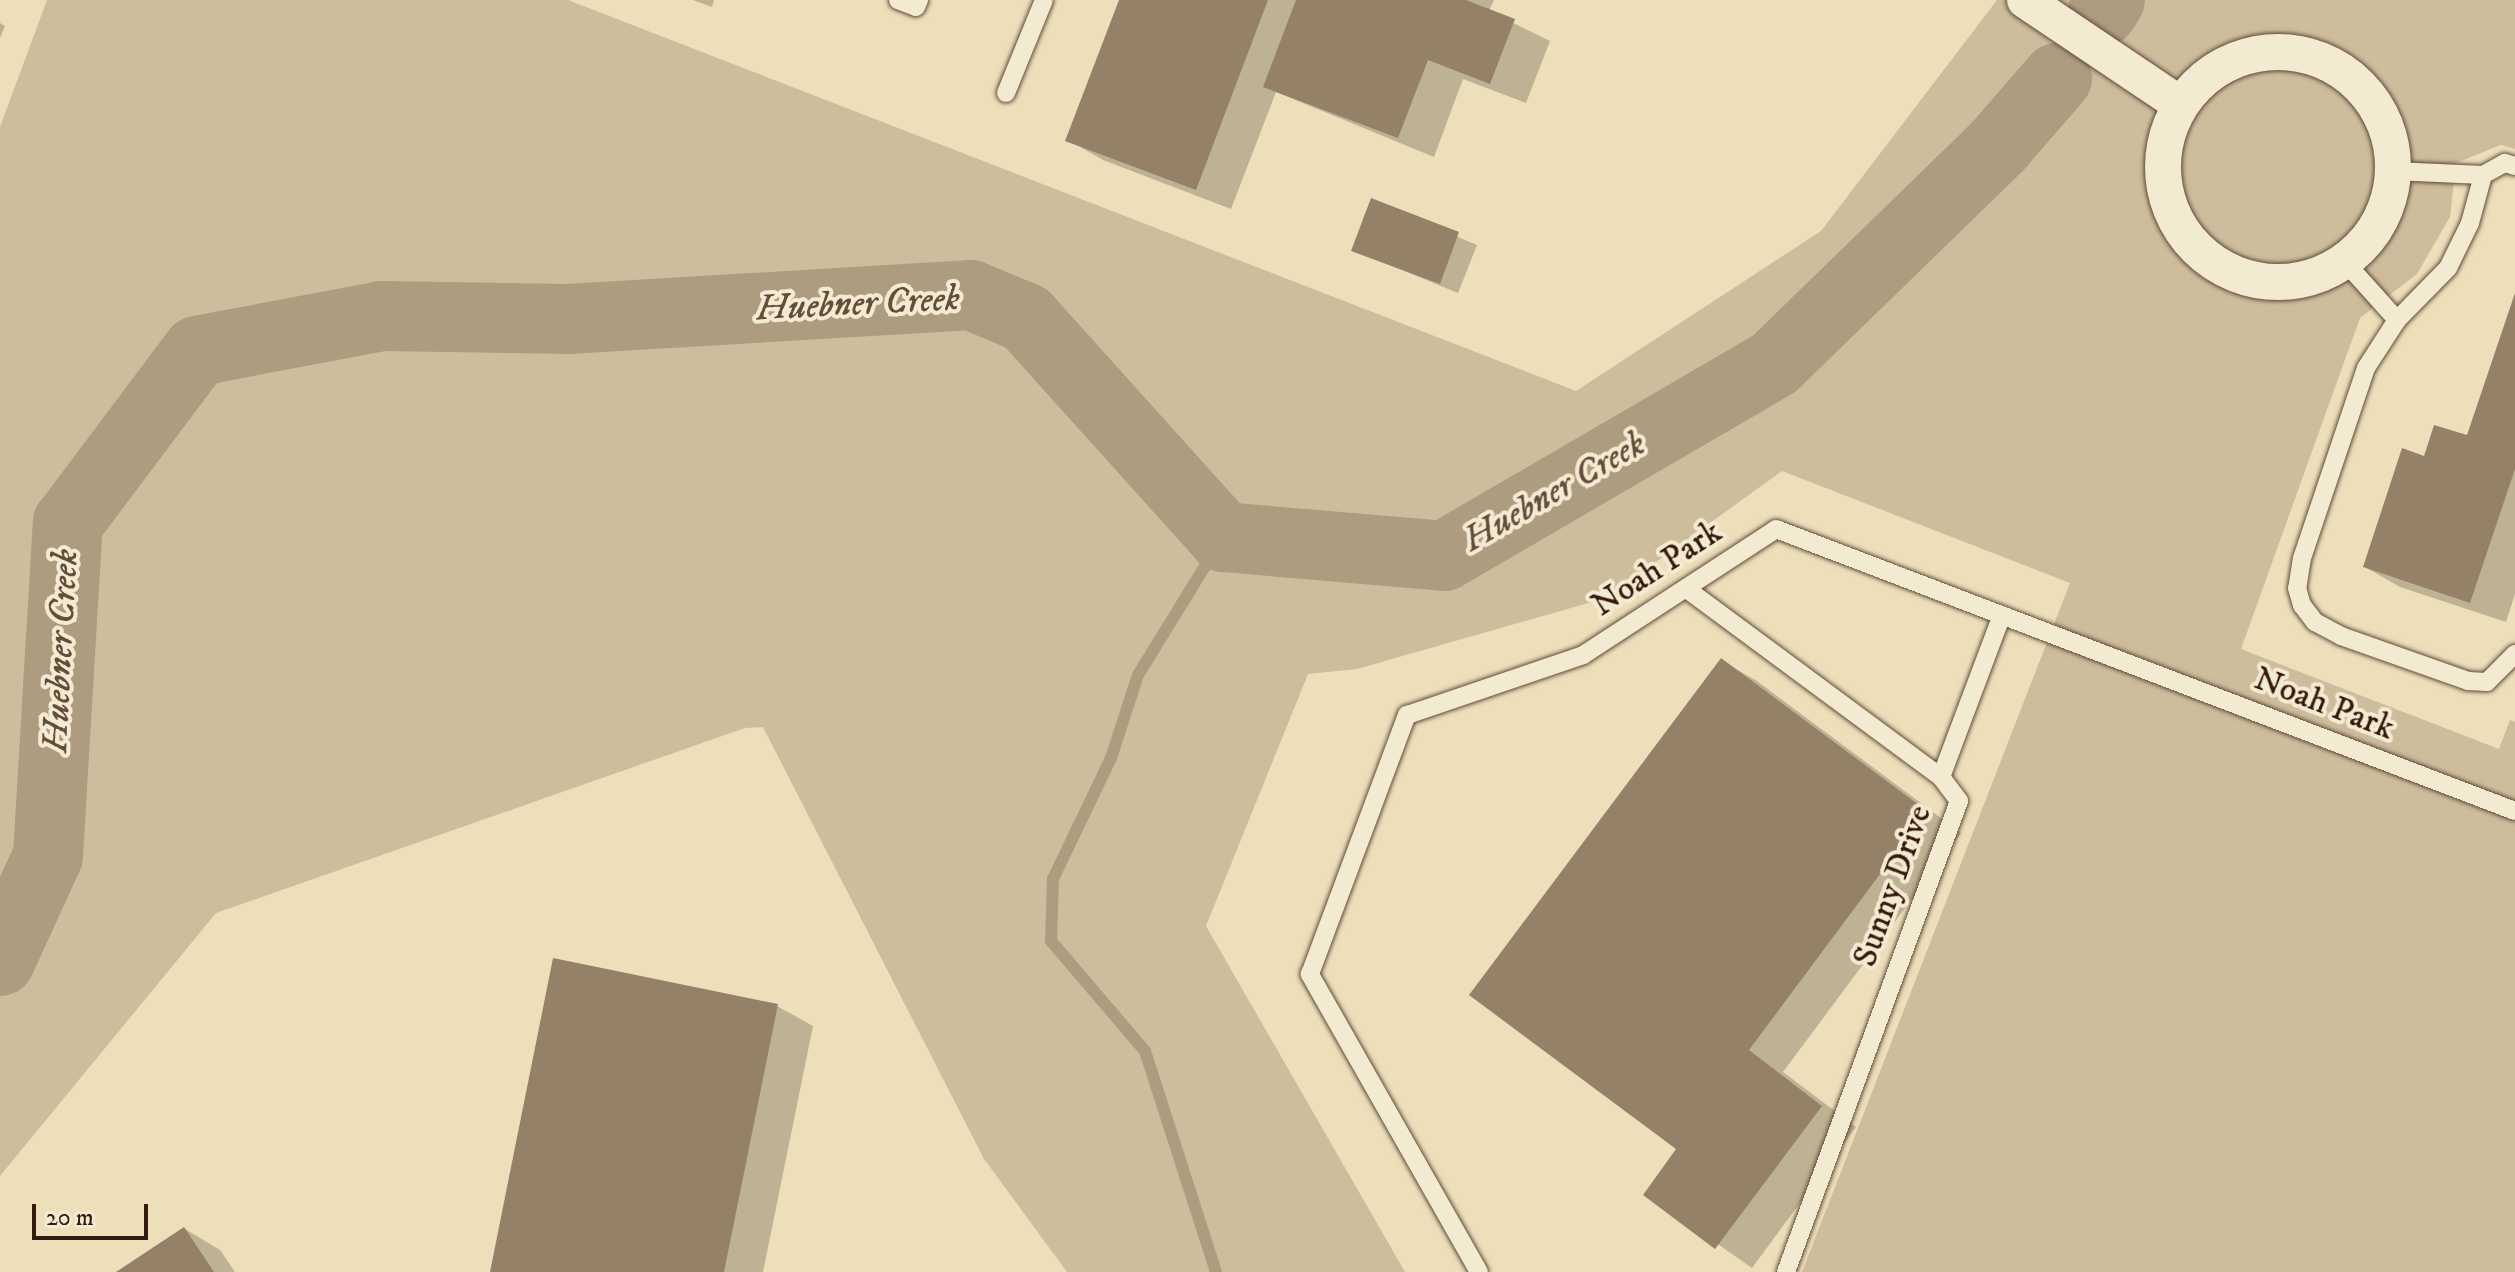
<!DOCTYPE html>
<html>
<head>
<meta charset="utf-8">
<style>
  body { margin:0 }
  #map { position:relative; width:2515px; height:1272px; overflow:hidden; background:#eddfba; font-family:"IM FELL DW Pica",serif }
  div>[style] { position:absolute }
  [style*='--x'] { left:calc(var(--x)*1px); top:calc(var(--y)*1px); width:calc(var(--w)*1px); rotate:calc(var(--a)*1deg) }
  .green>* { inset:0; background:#cebd9d }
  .shadow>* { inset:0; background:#0003 }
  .stream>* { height:12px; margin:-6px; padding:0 6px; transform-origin:6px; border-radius:6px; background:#ae9c80 }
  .river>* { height:70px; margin:-35px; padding:0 35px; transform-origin:35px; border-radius:35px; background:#ae9c80 }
  .building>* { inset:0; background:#958068 }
  .roads { filter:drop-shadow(0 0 2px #634a3a) drop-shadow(0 0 2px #634a3a) }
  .lane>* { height:18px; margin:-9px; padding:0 9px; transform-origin:9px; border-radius:9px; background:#f3ead2 }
  .street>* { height:36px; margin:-18px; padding:0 18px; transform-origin:18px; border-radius:18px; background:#f3ead2 }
  .street>.ring { margin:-18px; padding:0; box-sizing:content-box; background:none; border:36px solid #f3ead2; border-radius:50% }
  span { translate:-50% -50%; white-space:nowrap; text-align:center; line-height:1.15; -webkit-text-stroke:8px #f3ead2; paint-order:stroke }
  .street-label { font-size:34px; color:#35190f }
  .water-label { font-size:36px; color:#654d3c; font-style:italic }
  .scale { position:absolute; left:32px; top:1204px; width:116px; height:36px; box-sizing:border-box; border:4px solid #35190f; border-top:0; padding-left:10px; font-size:24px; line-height:28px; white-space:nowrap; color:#35190f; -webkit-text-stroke:6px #f3ead2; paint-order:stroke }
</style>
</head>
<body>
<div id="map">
  <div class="green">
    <i style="clip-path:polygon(47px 0,568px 0,1576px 391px,1821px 231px,1997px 0,2515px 0,2515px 149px,2501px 145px,2456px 163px,2450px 217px,2417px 274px,2360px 318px,2241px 649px,2499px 749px,2510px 720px,2515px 722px,2515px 1272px,1802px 1272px,2070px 583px,1782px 471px,1606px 598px,1357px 669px,1308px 674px,1206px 926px,1405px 1272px,1067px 1272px,984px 1159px,763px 727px,745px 728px,216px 913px,0 1176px,0 127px)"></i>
  </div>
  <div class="shadow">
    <i style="clip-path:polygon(693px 0,714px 0,712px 7px)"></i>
    <i style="clip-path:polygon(1121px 0,1494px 0,1489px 11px,1550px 41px,1526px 103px,1463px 79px,1434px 157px,1276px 92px,1231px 209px,1103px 160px,1068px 140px)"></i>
    <i style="clip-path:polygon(0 23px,5px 26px,0 38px)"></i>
    <i style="clip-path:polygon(1372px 201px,1477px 245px,1458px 293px,1353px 250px)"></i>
    <i style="clip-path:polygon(2515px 298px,2515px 594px,2506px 622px,2400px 587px,2365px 567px,2425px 458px,2468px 438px)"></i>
    <i style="clip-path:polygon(1722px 661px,1757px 681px,1961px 833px,1783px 1072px,1856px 1127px,1752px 1268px,1646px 1194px,1679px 1149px)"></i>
    <i style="clip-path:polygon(777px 1006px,813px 1026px,763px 1272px,492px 1272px)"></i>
    <i style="clip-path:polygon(185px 1229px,220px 1250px,235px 1272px,120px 1272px)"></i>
  </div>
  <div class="stream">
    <i style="--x:1216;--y:1272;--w:232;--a:-107.8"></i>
    <i style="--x:1145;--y:1051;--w:145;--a:-130.5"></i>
    <i style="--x:1051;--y:941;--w:62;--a:-88.2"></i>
    <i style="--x:1053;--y:879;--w:134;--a:-64.4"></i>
    <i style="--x:1111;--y:758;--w:87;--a:-72"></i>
    <i style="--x:1138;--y:675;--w:162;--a:-58.4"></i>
  </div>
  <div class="river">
    <i style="--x:2103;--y:11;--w:13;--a:-58"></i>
    <i style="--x:0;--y:961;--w:115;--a:-65.4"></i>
    <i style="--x:48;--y:856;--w:334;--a:-86.6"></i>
    <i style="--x:68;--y:523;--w:215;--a:-53.1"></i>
    <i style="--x:197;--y:351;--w:188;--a:-10.7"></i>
    <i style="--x:382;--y:316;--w:186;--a:0.9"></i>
    <i style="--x:568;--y:319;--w:404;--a:-3.4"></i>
    <i style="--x:971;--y:295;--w:60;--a:22.7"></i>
    <i style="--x:1026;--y:318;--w:295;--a:48"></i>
    <i style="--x:1223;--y:537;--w:222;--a:4.9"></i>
    <i style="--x:1444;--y:556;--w:382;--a:-30.2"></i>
    <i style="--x:1774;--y:364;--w:314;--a:-44.2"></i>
    <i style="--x:1999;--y:145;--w:89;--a:-49.1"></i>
  </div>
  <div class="building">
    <i style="clip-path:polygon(1119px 0,1268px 0,1196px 190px,1065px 141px)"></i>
    <i style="clip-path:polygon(1296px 0,1466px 0,1515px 19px,1490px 84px,1428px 60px,1398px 138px,1263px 87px)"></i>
    <i style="clip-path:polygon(1371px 198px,1459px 232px,1440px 284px,1351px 251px)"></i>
    <i style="clip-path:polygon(2515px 293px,2515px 469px,2470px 603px,2363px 567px,2402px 448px,2424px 456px,2434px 425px,2467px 435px)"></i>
    <i style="clip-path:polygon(1721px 658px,1927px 811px,1749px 1050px,1822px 1106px,1715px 1249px,1643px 1195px,1676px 1149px,1469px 995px)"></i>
    <i style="clip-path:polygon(553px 958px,778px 1004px,724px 1272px,490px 1272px)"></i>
    <i style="clip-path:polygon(184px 1227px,214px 1272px,116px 1272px)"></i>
  </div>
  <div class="roads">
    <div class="lane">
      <i style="--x:898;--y:0;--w:19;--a:21"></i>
      <i style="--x:916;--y:7;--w:8;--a:-67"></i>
      <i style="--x:1006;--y:93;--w:100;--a:-67.8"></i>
      <i style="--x:2393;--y:171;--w:90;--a:2.5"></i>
      <i style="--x:2483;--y:175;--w:25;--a:-29"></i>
      <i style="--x:2505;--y:163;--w:10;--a:17"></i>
      <i style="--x:2345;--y:262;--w:78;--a:48.1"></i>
      <i style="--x:2397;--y:320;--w:57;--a:122.9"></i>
      <i style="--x:2366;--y:368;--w:200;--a:108.6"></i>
      <i style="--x:2302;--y:558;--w:30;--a:99"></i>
      <i style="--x:2297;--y:588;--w:18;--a:74"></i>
      <i style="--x:2302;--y:605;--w:21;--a:53"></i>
      <i style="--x:2315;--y:622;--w:30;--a:28"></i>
      <i style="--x:2341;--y:636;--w:135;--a:19.5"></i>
      <i style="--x:2468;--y:681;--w:19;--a:3"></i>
      <i style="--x:2487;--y:682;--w:40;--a:-45"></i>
      <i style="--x:2397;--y:320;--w:73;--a:-45.6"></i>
      <i style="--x:2448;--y:268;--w:50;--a:-63.9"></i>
      <i style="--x:2470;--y:223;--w:50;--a:-74.8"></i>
      <i style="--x:1688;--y:590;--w:315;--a:36.5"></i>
      <i style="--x:1941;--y:777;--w:30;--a:53"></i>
      <i style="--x:1959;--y:801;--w:502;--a:110.17"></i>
      <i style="--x:1941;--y:777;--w:173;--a:-69.4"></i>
      <i style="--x:1479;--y:1272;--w:343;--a:-119.6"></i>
      <i style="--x:1310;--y:974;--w:277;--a:-69.5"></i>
      <i style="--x:1407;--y:715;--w:186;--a:-18.8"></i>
      <i style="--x:1583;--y:655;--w:230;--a:-33.1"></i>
      <i style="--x:1776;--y:529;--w:791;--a:20.89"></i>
    </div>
    <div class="street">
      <i style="--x:2025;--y:0;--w:187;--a:33.9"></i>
      <i class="ring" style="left:2163px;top:52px;width:194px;height:194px"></i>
    </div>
  </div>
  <div class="street-label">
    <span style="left:1657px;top:569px;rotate:-33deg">Noah Park</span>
    <span style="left:2324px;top:704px;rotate:21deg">Noah Park</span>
    <span style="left:1893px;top:886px;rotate:-70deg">Sunny Drive</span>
  </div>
  <div class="water-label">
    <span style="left:858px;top:304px;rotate:-3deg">Huebner Creek</span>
    <span style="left:1554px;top:492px;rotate:-30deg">Huebner Creek</span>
    <span style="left:61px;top:651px;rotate:-87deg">Huebner Creek</span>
  </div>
  <div class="scale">20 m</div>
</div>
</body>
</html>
